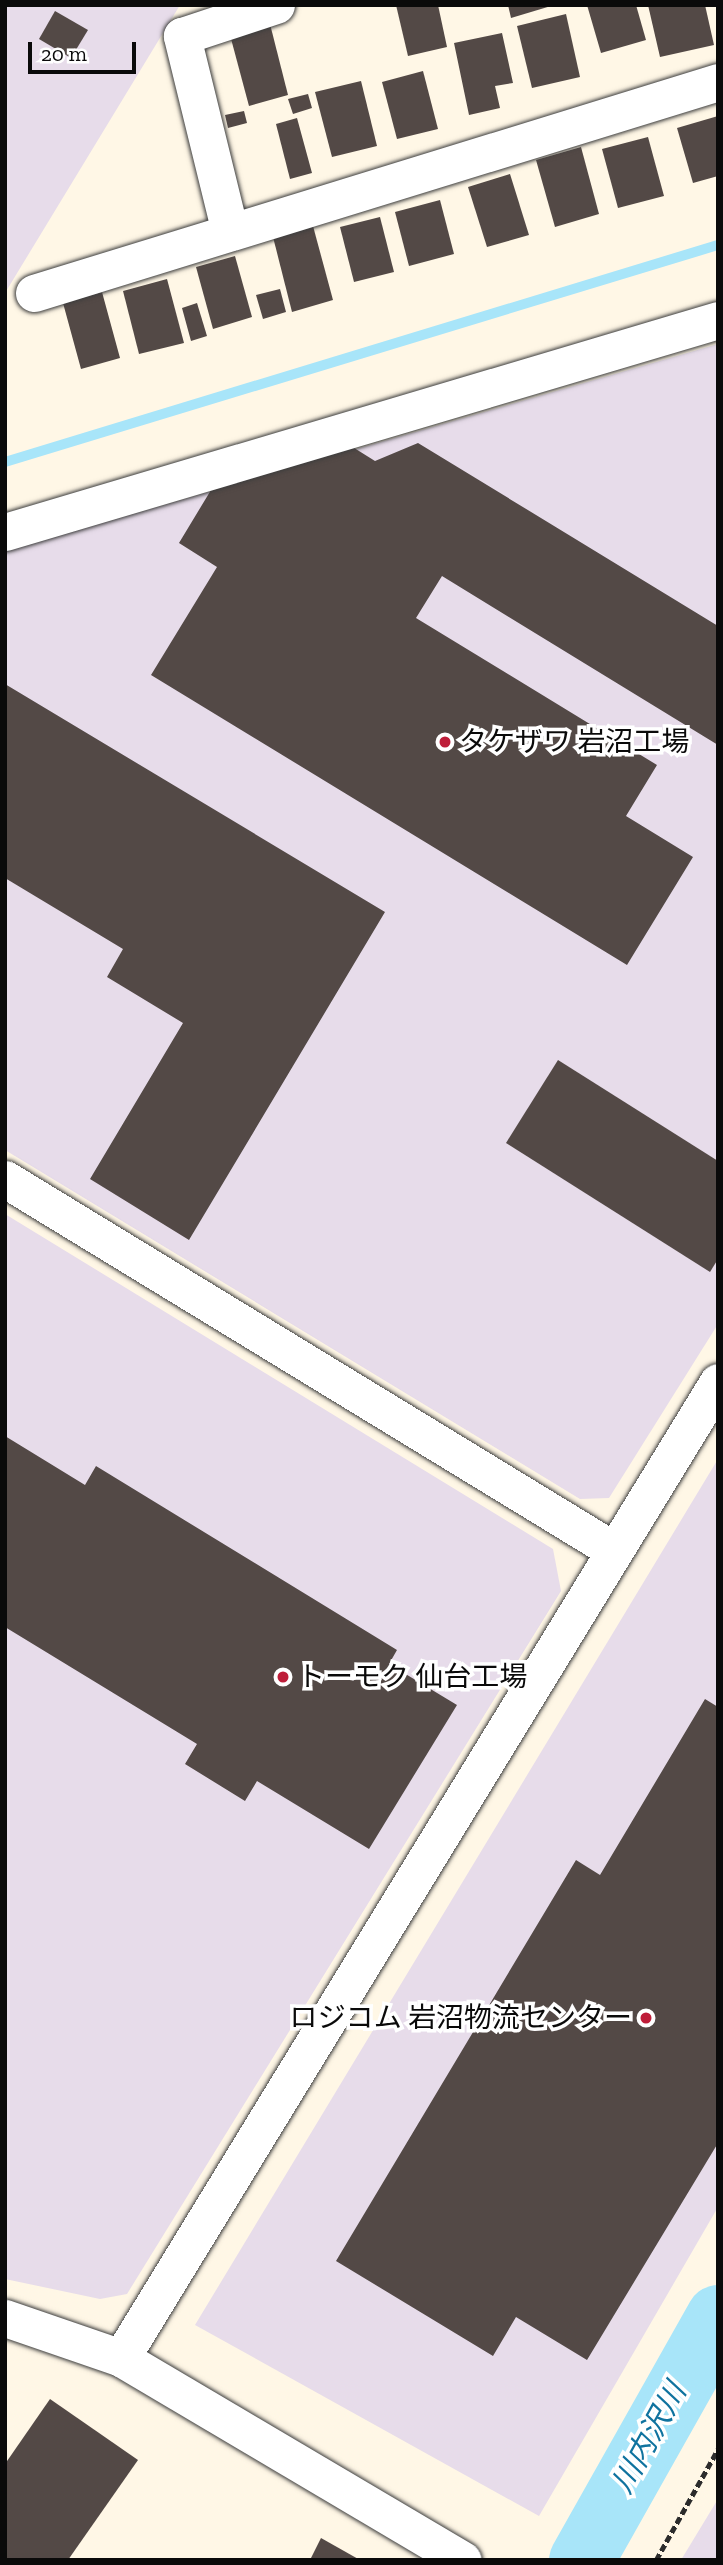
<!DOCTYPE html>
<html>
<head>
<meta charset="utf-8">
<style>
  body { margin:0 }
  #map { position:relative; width:723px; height:2565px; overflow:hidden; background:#fff7e6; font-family:"Zilla Slab","Noto Sans JP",serif }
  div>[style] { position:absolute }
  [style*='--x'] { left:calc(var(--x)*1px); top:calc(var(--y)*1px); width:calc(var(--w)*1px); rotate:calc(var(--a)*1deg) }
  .industrial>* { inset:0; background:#e7dcea }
  .stream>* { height:10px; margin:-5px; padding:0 5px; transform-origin:5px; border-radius:5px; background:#a8e5f9 }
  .river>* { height:65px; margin:-32.5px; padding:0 32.5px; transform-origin:32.5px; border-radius:32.5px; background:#a8e5f9 }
  .building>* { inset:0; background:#534946 }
  .path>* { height:4.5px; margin-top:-2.25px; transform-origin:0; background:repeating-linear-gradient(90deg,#2c2c2c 0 7px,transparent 0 10.5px) }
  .roads { filter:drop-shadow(0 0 2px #3d3d3d) drop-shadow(0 0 2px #3d3d3d) }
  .minor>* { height:37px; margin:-18.5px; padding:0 18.5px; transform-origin:18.5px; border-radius:18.5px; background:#fff }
  .dots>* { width:19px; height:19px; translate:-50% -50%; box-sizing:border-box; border:4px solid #fff; border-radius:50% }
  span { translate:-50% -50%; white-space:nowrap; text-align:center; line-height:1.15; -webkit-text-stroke:7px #fff; paint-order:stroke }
  .poi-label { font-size:28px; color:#0a0a0a }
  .left { translate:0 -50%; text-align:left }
  .right { translate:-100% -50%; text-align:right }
  .water-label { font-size:30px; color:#0f739f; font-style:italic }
  .frame { position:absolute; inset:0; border:7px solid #0a0a0a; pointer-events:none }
  .scale { position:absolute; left:28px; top:42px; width:108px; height:32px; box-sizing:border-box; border:4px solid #0a0a0a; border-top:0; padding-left:9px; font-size:21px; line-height:24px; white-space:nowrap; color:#0a0a0a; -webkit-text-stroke:5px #fff; paint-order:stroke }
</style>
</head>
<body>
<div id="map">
  <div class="industrial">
    <i style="clip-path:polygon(5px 5px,180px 5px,5px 293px)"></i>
    <i style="clip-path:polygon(718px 344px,718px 1324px,609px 1498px,580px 1499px,5px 1150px,5px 551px)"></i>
    <i style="clip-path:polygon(5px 1214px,553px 1549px,561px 1591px,127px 2294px,100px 2299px,5px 2279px)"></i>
    <i style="clip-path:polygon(718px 1459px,718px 2207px,539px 2516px,195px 2325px)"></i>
    <i style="clip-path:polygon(718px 2499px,718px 2560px,681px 2560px)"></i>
  </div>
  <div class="stream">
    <i style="--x:5;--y:462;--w:745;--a:-16.93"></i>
  </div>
  <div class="river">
    <i style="--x:581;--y:2560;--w:279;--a:-60.6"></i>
  </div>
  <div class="building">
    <i style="clip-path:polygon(396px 5px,438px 5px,447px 47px,408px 56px)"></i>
    <i style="clip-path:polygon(508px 5px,551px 5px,551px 6px,511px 18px)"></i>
    <i style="clip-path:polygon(587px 5px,636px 5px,646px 40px,601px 53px)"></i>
    <i style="clip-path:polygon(648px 5px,705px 5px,714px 45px,660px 57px)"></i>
    <i style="clip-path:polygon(55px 11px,88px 30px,71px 58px,39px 39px)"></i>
    <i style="clip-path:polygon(566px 14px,580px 77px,532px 88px,517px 26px)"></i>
    <i style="clip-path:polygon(270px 24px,288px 95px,249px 106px,230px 35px)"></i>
    <i style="clip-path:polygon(502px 33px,513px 83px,495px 86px,500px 108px,469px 115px,454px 43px)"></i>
    <i style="clip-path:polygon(423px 71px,438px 129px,397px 139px,382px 82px)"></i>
    <i style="clip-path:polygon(361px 81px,377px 146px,332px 157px,315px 92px)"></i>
    <i style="clip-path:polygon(308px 94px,312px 108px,293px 114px,288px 99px)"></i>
    <i style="clip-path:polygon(244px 111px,247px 123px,228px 128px,225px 115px)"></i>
    <i style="clip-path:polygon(718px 116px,718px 176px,693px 183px,677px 128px)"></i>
    <i style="clip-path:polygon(297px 118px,312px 173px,290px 179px,276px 124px)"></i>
    <i style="clip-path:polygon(648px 137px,664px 196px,618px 208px,602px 149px)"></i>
    <i style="clip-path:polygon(581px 147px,599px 214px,555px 227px,536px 160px)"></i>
    <i style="clip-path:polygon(510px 174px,529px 235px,487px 247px,468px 187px)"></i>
    <i style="clip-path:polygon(440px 200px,454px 254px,409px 266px,395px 212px)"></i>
    <i style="clip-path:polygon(380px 217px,394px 272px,354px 282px,340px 227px)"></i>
    <i style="clip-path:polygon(313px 226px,333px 300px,292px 312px,273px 237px)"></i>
    <i style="clip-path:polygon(235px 256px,252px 317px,213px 329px,196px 267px)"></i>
    <i style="clip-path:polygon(167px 279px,184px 343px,139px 354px,123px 291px)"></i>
    <i style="clip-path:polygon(280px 289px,286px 312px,263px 319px,256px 295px)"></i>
    <i style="clip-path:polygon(102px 292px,120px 358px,81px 369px,63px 303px)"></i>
    <i style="clip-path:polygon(197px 303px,207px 336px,191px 341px,182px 308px)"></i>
    <i style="clip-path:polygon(418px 443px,718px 626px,718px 745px,442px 576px,416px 618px,657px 765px,626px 816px,693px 857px,627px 965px,151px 675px,217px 567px,179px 543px,211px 490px,351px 446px,375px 461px)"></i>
    <i style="clip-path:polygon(5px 684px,385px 912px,189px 1240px,90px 1179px,183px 1023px,107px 977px,123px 949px,5px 878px)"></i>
    <i style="clip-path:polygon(558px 1060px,718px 1161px,718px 1259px,710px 1272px,506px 1143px)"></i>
    <i style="clip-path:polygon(5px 1436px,85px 1485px,96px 1466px,397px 1650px,389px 1664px,457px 1705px,369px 1849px,257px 1781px,245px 1801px,185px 1764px,197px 1744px,5px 1627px)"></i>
    <i style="clip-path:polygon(705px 1699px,718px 1707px,718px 2143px,587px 2360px,516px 2317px,493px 2356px,336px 2261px,576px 1860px,600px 1875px)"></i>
    <i style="clip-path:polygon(50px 2399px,138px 2460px,68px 2560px,5px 2560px,5px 2464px)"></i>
    <i style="clip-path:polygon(321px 2538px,360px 2560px,310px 2560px)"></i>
  </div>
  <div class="path">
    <i style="--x:656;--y:2560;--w:127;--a:-60.8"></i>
  </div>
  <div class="roads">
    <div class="minor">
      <i style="--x:230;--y:232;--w:202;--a:-103.8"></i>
      <i style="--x:182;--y:36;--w:99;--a:-18.3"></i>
      <i style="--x:34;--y:293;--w:716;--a:-17.14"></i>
      <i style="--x:5;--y:532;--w:744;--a:-16.56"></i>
      <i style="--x:5;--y:1179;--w:714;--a:31.38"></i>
      <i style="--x:5;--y:2318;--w:123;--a:19"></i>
      <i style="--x:121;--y:2358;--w:397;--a:30.6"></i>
      <i style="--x:121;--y:2358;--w:1144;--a:-58.55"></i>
    </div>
  </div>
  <div class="dots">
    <i style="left:445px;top:742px;background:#be1d39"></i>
    <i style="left:283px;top:1677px;background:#be1d39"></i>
    <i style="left:646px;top:2018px;background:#be1d39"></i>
  </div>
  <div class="poi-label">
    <span class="left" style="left:459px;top:742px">タケザワ 岩沼工場</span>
    <span class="left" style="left:297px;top:1677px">トーモク 仙台工場</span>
    <span class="right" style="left:632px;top:2018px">ロジコム 岩沼物流センター</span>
  </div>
  <div class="water-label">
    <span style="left:649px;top:2438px;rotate:-61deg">川内沢川</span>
  </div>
  <div class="frame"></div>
  <div class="scale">20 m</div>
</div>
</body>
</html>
